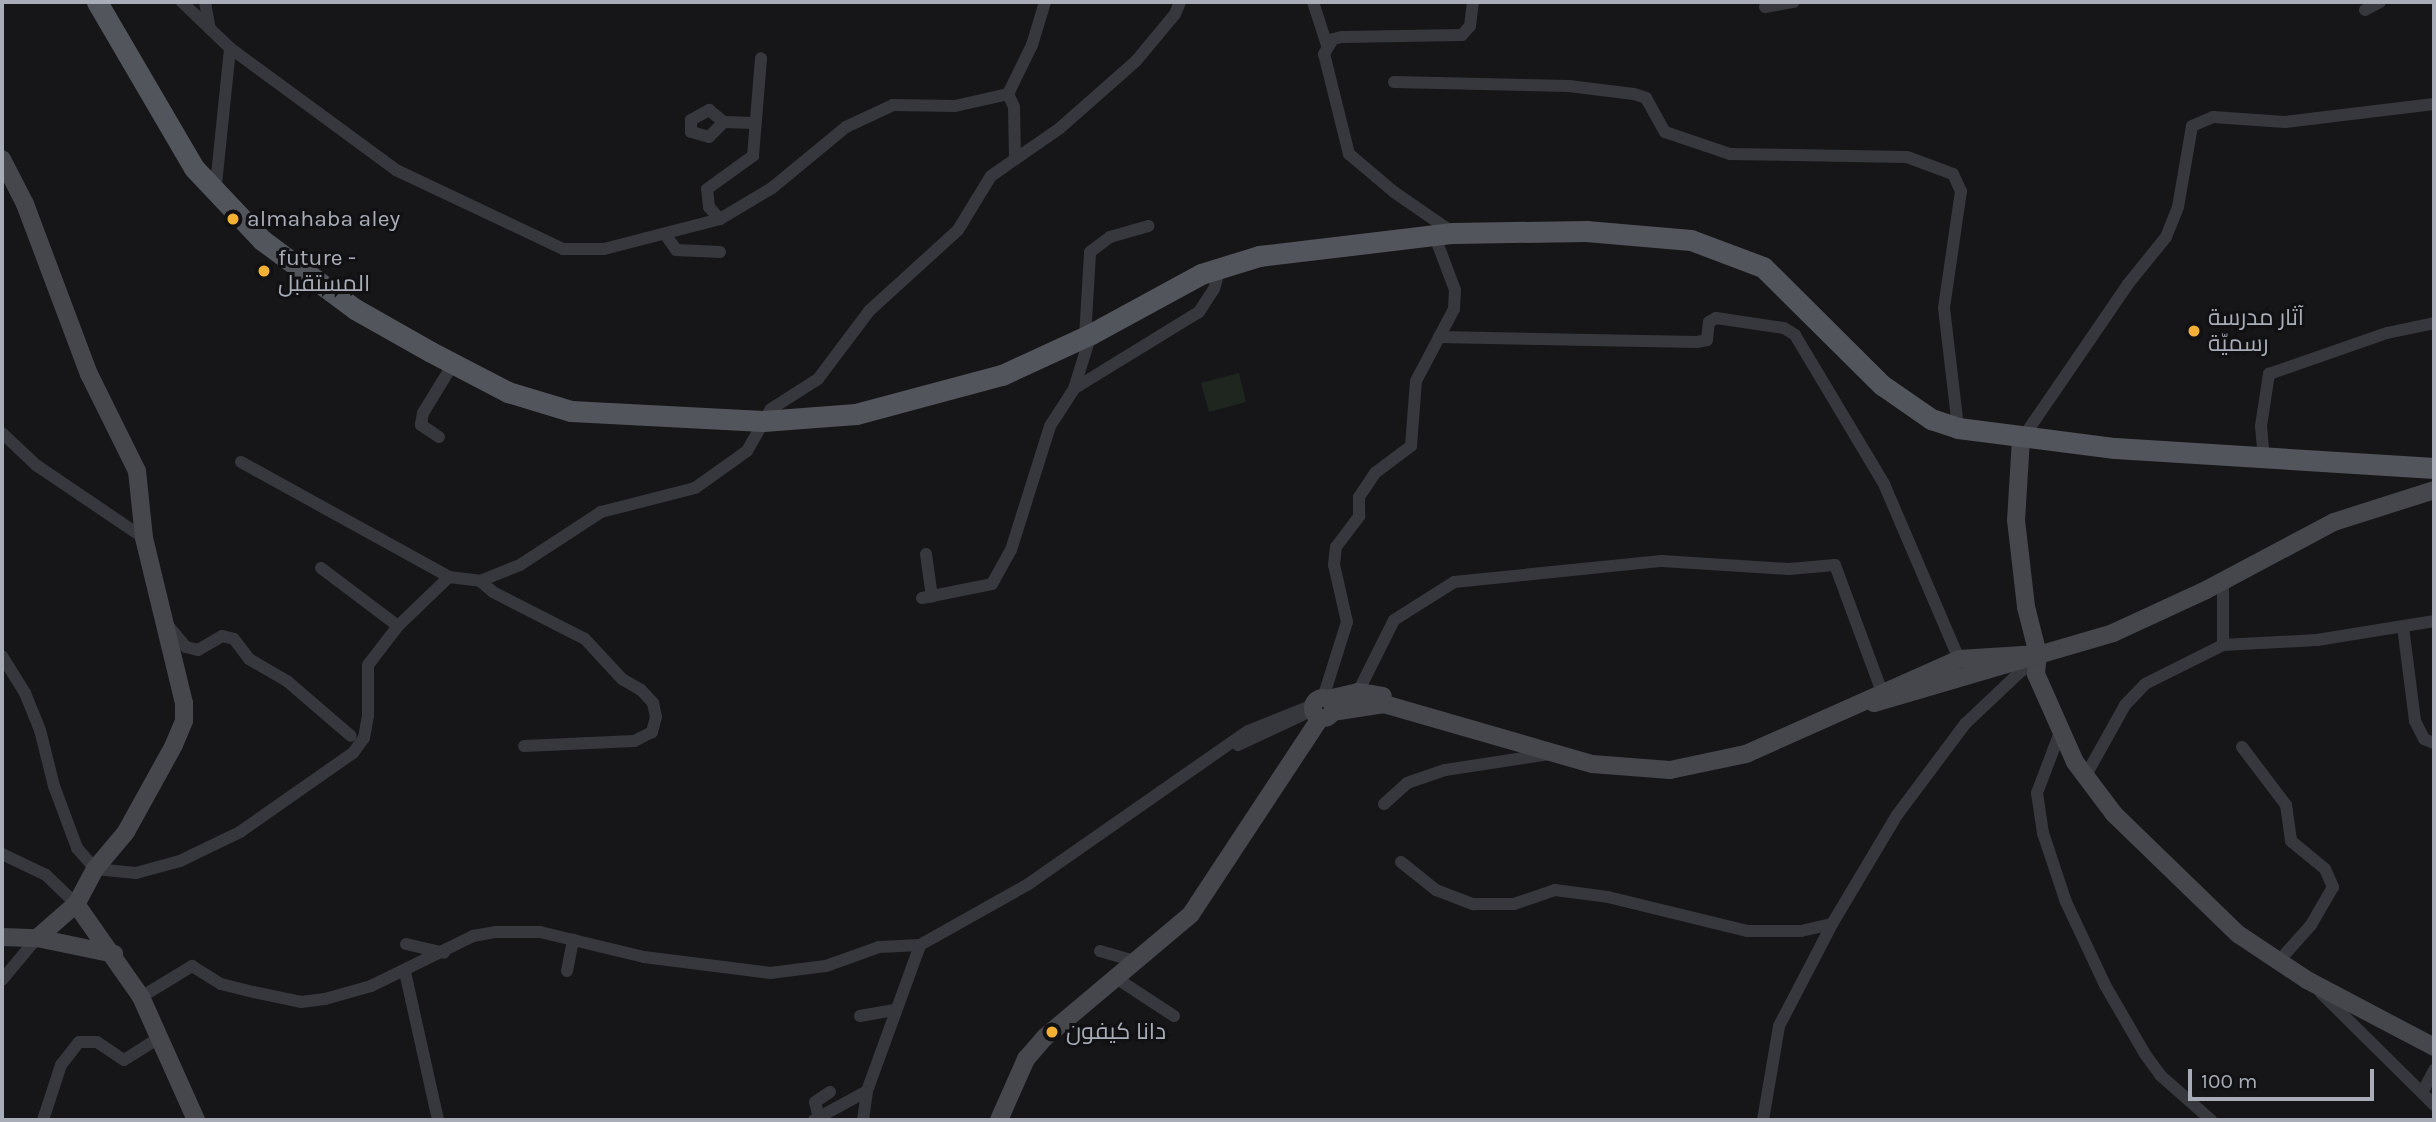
<!DOCTYPE html>
<html>
<head>
<meta charset="utf-8">
<style>
  body { margin:0 }
  #map { position:relative; width:2436px; height:1122px; overflow:hidden; background:#161618; font-family:Karla,Cairo,sans-serif }
  div>[style] { position:absolute }
  [style*='--x'] { left:calc(var(--x)*1px); top:calc(var(--y)*1px); width:calc(var(--w)*1px); rotate:calc(var(--a)*1deg) }
  .green>* { inset:0; background:#1e261f }
  .street>* { height:12px; margin:-6px; padding:0 6px; transform-origin:6px; border-radius:6px; background:#37383d }
  .secondary>* { height:18px; margin:-9px; padding:0 9px; transform-origin:9px; border-radius:9px; background:#45474d }
  .secondary>.ring { margin:-9px; padding:0; box-sizing:content-box; background:none; border:18px solid #45474d; border-radius:50% }
  .primary>* { height:21px; margin:-10.5px; padding:0 10.5px; transform-origin:10.5px; border-radius:10.5px; background:#53555c }
  .dots>* { width:19px; height:19px; translate:-50% -50%; box-sizing:border-box; border:4px solid #111113; border-radius:50% }
  span { translate:-50% -50%; white-space:nowrap; text-align:center; line-height:1.15; -webkit-text-stroke:6px #111113; paint-order:stroke }
  .poi-label { font-size:23px; color:#a8adb8 }
  .left { translate:0 -50%; text-align:left }
  .frame { position:absolute; inset:0; border:4px solid #a8adb8; pointer-events:none }
  .scale { position:absolute; left:2188px; top:1069px; width:186px; height:32px; box-sizing:border-box; border:4px solid #a8adb8; border-top:0; padding-left:9px; font-size:21px; line-height:24px; white-space:nowrap; color:#a8adb8; -webkit-text-stroke:5px #111113; paint-order:stroke }
</style>
</head>
<body>
<div id="map">
  <div class="green">
    <i style="clip-path:polygon(1239px 373px,1246px 402px,1209px 412px,1201px 383px)"></i>
  </div>
  <div class="street">
    <i style="--x:182;--y:2;--w:66;--a:43.8"></i>
    <i style="--x:230;--y:48;--w:206;--a:36.3"></i>
    <i style="--x:396;--y:170;--w:185;--a:25.3"></i>
    <i style="--x:563;--y:249;--w:41;--a:0"></i>
    <i style="--x:604;--y:249;--w:120;--a:-14.5"></i>
    <i style="--x:720;--y:219;--w:61;--a:-30.8"></i>
    <i style="--x:772;--y:188;--w:96;--a:-39.5"></i>
    <i style="--x:846;--y:127;--w:52;--a:-25.1"></i>
    <i style="--x:893;--y:105;--w:62;--a:0.9"></i>
    <i style="--x:955;--y:106;--w:54;--a:-12.8"></i>
    <i style="--x:1008;--y:94;--w:14;--a:65"></i>
    <i style="--x:1014;--y:107;--w:51;--a:88.9"></i>
    <i style="--x:205;--y:2;--w:27;--a:80"></i>
    <i style="--x:1313;--y:2;--w:45;--a:72"></i>
    <i style="--x:1765;--y:7;--w:29;--a:-10"></i>
    <i style="--x:2365;--y:10;--w:17;--a:-28"></i>
    <i style="--x:1394;--y:82;--w:175;--a:1.3"></i>
    <i style="--x:1569;--y:86;--w:65;--a:7"></i>
    <i style="--x:1634;--y:94;--w:13;--a:18"></i>
    <i style="--x:1646;--y:98;--w:39;--a:61"></i>
    <i style="--x:1665;--y:132;--w:69;--a:18.7"></i>
    <i style="--x:1730;--y:154;--w:177;--a:1"></i>
    <i style="--x:1907;--y:157;--w:49;--a:20.3"></i>
    <i style="--x:1953;--y:174;--w:19;--a:65"></i>
    <i style="--x:1961;--y:191;--w:118;--a:98.3"></i>
    <i style="--x:1944;--y:308;--w:121;--a:83.3"></i>
    <i style="--x:1008;--y:94;--w:55;--a:-63.9"></i>
    <i style="--x:1032;--y:45;--w:45;--a:-73.2"></i>
    <i style="--x:724;--y:122;--w:21;--a:135"></i>
    <i style="--x:709;--y:137;--w:19;--a:-164"></i>
    <i style="--x:691;--y:132;--w:12;--a:-90"></i>
    <i style="--x:691;--y:120;--w:21;--a:-29"></i>
    <i style="--x:709;--y:110;--w:19;--a:39"></i>
    <i style="--x:724;--y:122;--w:29;--a:2"></i>
    <i style="--x:215;--y:194;--w:147;--a:-84.1"></i>
    <i style="--x:720;--y:219;--w:16;--a:-133"></i>
    <i style="--x:709;--y:207;--w:18;--a:-96"></i>
    <i style="--x:707;--y:189;--w:57;--a:-35.7"></i>
    <i style="--x:753;--y:156;--w:98;--a:-85.3"></i>
    <i style="--x:1452;--y:232;--w:70;--a:-145.4"></i>
    <i style="--x:1394;--y:192;--w:59;--a:-139.8"></i>
    <i style="--x:1349;--y:154;--w:103;--a:-104"></i>
    <i style="--x:1324;--y:54;--w:17;--a:-59"></i>
    <i style="--x:1333;--y:39;--w:9;--a:-13"></i>
    <i style="--x:1342;--y:37;--w:120;--a:-1"></i>
    <i style="--x:1462;--y:35;--w:12;--a:-48"></i>
    <i style="--x:1470;--y:26;--w:24;--a:-83"></i>
    <i style="--x:665;--y:234;--w:19;--a:55"></i>
    <i style="--x:676;--y:250;--w:44;--a:2.6"></i>
    <i style="--x:1085;--y:337;--w:85;--a:-86.6"></i>
    <i style="--x:1090;--y:252;--w:25;--a:-37"></i>
    <i style="--x:1110;--y:237;--w:40;--a:-16"></i>
    <i style="--x:1439;--y:337;--w:258;--a:1.1"></i>
    <i style="--x:1697;--y:342;--w:10;--a:-11"></i>
    <i style="--x:1707;--y:340;--w:18;--a:-84"></i>
    <i style="--x:1709;--y:322;--w:8;--a:-30"></i>
    <i style="--x:1716;--y:318;--w:69;--a:8.4"></i>
    <i style="--x:1784;--y:328;--w:13;--a:32"></i>
    <i style="--x:1795;--y:335;--w:174;--a:59.1"></i>
    <i style="--x:1884;--y:484;--w:190;--a:66.8"></i>
    <i style="--x:1075;--y:388;--w:145;--a:-31.5"></i>
    <i style="--x:1199;--y:312;--w:27;--a:-57"></i>
    <i style="--x:1214;--y:289;--w:22;--a:-74"></i>
    <i style="--x:2;--y:433;--w:47;--a:43.3"></i>
    <i style="--x:36;--y:465;--w:130;--a:34.1"></i>
    <i style="--x:439;--y:437;--w:22;--a:-146"></i>
    <i style="--x:421;--y:425;--w:12;--a:-81"></i>
    <i style="--x:423;--y:413;--w:57;--a:-58.5"></i>
    <i style="--x:2022;--y:439;--w:188;--a:-55.6"></i>
    <i style="--x:2128;--y:284;--w:60;--a:-51"></i>
    <i style="--x:2166;--y:237;--w:32;--a:-68"></i>
    <i style="--x:2178;--y:207;--w:82;--a:-80.2"></i>
    <i style="--x:2192;--y:126;--w:23;--a:-23"></i>
    <i style="--x:2213;--y:117;--w:72;--a:4"></i>
    <i style="--x:2285;--y:122;--w:150;--a:-6.9"></i>
    <i style="--x:2264;--y:460;--w:34;--a:-95"></i>
    <i style="--x:2261;--y:426;--w:53;--a:-81.3"></i>
    <i style="--x:2269;--y:374;--w:125;--a:-19.2"></i>
    <i style="--x:2387;--y:333;--w:48;--a:-12"></i>
    <i style="--x:241;--y:462;--w:238;--a:28.9"></i>
    <i style="--x:449;--y:577;--w:31;--a:7"></i>
    <i style="--x:480;--y:581;--w:43;--a:-21.8"></i>
    <i style="--x:520;--y:565;--w:97;--a:-33.2"></i>
    <i style="--x:601;--y:512;--w:97;--a:-14.3"></i>
    <i style="--x:695;--y:488;--w:64;--a:-35.4"></i>
    <i style="--x:747;--y:451;--w:48;--a:-60.3"></i>
    <i style="--x:771;--y:409;--w:56;--a:-32.6"></i>
    <i style="--x:818;--y:379;--w:85;--a:-53.1"></i>
    <i style="--x:869;--y:311;--w:120;--a:-42.3"></i>
    <i style="--x:958;--y:230;--w:63;--a:-58.6"></i>
    <i style="--x:991;--y:176;--w:84;--a:-34.8"></i>
    <i style="--x:1060;--y:128;--w:101;--a:-41.4"></i>
    <i style="--x:1136;--y:61;--w:61;--a:-50.3"></i>
    <i style="--x:1175;--y:14;--w:13;--a:-67"></i>
    <i style="--x:926;--y:554;--w:43;--a:82.1"></i>
    <i style="--x:321;--y:568;--w:96;--a:37"></i>
    <i style="--x:480;--y:581;--w:17;--a:40"></i>
    <i style="--x:493;--y:592;--w:103;--a:27.1"></i>
    <i style="--x:585;--y:639;--w:54;--a:47.2"></i>
    <i style="--x:622;--y:679;--w:22;--a:30"></i>
    <i style="--x:641;--y:690;--w:18;--a:47"></i>
    <i style="--x:653;--y:703;--w:14;--a:78"></i>
    <i style="--x:656;--y:717;--w:16;--a:105"></i>
    <i style="--x:652;--y:732;--w:20;--a:153"></i>
    <i style="--x:634;--y:741;--w:110;--a:177.4"></i>
    <i style="--x:2223;--y:581;--w:64;--a:90"></i>
    <i style="--x:2223;--y:645;--w:94;--a:-3"></i>
    <i style="--x:2317;--y:640;--w:119;--a:-9.2"></i>
    <i style="--x:922;--y:598;--w:71;--a:-11.3"></i>
    <i style="--x:992;--y:584;--w:39;--a:-61"></i>
    <i style="--x:1011;--y:550;--w:130;--a:-72.5"></i>
    <i style="--x:1050;--y:426;--w:44;--a:-57"></i>
    <i style="--x:1074;--y:389;--w:58;--a:-72.8"></i>
    <i style="--x:165;--y:622;--w:33;--a:50"></i>
    <i style="--x:186;--y:647;--w:12;--a:14"></i>
    <i style="--x:198;--y:650;--w:28;--a:-30"></i>
    <i style="--x:222;--y:636;--w:12;--a:14"></i>
    <i style="--x:234;--y:639;--w:25;--a:53"></i>
    <i style="--x:249;--y:659;--w:44;--a:30.1"></i>
    <i style="--x:287;--y:681;--w:84;--a:40.7"></i>
    <i style="--x:2403;--y:627;--w:95;--a:82.7"></i>
    <i style="--x:2415;--y:721;--w:20;--a:63"></i>
    <i style="--x:2424;--y:739;--w:11;--a:22"></i>
    <i style="--x:2;--y:656;--w:44;--a:58.1"></i>
    <i style="--x:25;--y:693;--w:40;--a:68"></i>
    <i style="--x:40;--y:730;--w:58;--a:76"></i>
    <i style="--x:54;--y:786;--w:66;--a:69.6"></i>
    <i style="--x:77;--y:848;--w:28;--a:49"></i>
    <i style="--x:95;--y:869;--w:41;--a:5.6"></i>
    <i style="--x:136;--y:873;--w:46;--a:-15.3"></i>
    <i style="--x:180;--y:861;--w:67;--a:-25.8"></i>
    <i style="--x:240;--y:832;--w:138;--a:-35"></i>
    <i style="--x:353;--y:753;--w:19;--a:-54"></i>
    <i style="--x:364;--y:738;--w:22;--a:-80"></i>
    <i style="--x:368;--y:716;--w:51;--a:-90"></i>
    <i style="--x:368;--y:665;--w:49;--a:-52.4"></i>
    <i style="--x:398;--y:626;--w:71;--a:-43.9"></i>
    <i style="--x:1358;--y:692;--w:80;--a:-63.4"></i>
    <i style="--x:1394;--y:620;--w:71;--a:-32.3"></i>
    <i style="--x:1454;--y:582;--w:209;--a:-5.8"></i>
    <i style="--x:1662;--y:561;--w:127;--a:3.6"></i>
    <i style="--x:1789;--y:569;--w:46;--a:-5"></i>
    <i style="--x:1835;--y:565;--w:135;--a:69.7"></i>
    <i style="--x:1323;--y:698;--w:80;--a:-72.5"></i>
    <i style="--x:1347;--y:622;--w:58;--a:-102.8"></i>
    <i style="--x:1334;--y:565;--w:18;--a:-84"></i>
    <i style="--x:1336;--y:547;--w:39;--a:-53"></i>
    <i style="--x:1359;--y:516;--w:19;--a:-90"></i>
    <i style="--x:1359;--y:497;--w:29;--a:-56"></i>
    <i style="--x:1375;--y:473;--w:45;--a:-36.9"></i>
    <i style="--x:1411;--y:446;--w:65;--a:-85.6"></i>
    <i style="--x:1416;--y:381;--w:81;--a:-62.2"></i>
    <i style="--x:1454;--y:309;--w:19;--a:-87"></i>
    <i style="--x:1455;--y:290;--w:60;--a:-110.6"></i>
    <i style="--x:2059;--y:735;--w:62;--a:110.8"></i>
    <i style="--x:2037;--y:793;--w:40;--a:81.5"></i>
    <i style="--x:2043;--y:833;--w:73;--a:71.6"></i>
    <i style="--x:2066;--y:902;--w:92;--a:64.8"></i>
    <i style="--x:2105;--y:985;--w:80;--a:59.9"></i>
    <i style="--x:2145;--y:1054;--w:26;--a:54"></i>
    <i style="--x:2160;--y:1075;--w:68;--a:41.4"></i>
    <i style="--x:1238;--y:745;--w:83;--a:-25"></i>
    <i style="--x:2242;--y:747;--w:73;--a:52.8"></i>
    <i style="--x:2286;--y:805;--w:36;--a:82"></i>
    <i style="--x:2291;--y:841;--w:44;--a:39.5"></i>
    <i style="--x:2325;--y:869;--w:20;--a:66"></i>
    <i style="--x:2333;--y:887;--w:44;--a:120.1"></i>
    <i style="--x:2311;--y:925;--w:51;--a:131.8"></i>
    <i style="--x:2085;--y:777;--w:82;--a:-60.9"></i>
    <i style="--x:2125;--y:705;--w:29;--a:-46"></i>
    <i style="--x:2145;--y:684;--w:87;--a:-26.6"></i>
    <i style="--x:1384;--y:804;--w:31;--a:-42"></i>
    <i style="--x:1407;--y:783;--w:40;--a:-18.9"></i>
    <i style="--x:1445;--y:770;--w:106;--a:-8.7"></i>
    <i style="--x:2;--y:854;--w:49;--a:25.5"></i>
    <i style="--x:46;--y:875;--w:42;--a:44"></i>
    <i style="--x:1401;--y:862;--w:45;--a:38.7"></i>
    <i style="--x:1436;--y:890;--w:40;--a:21"></i>
    <i style="--x:1473;--y:904;--w:41;--a:0"></i>
    <i style="--x:1514;--y:904;--w:43;--a:-18.9"></i>
    <i style="--x:1555;--y:890;--w:53;--a:7.5"></i>
    <i style="--x:1608;--y:897;--w:144;--a:13.7"></i>
    <i style="--x:1748;--y:931;--w:53;--a:0"></i>
    <i style="--x:1801;--y:931;--w:32;--a:-13"></i>
    <i style="--x:406;--y:944;--w:39;--a:13"></i>
    <i style="--x:1100;--y:951;--w:36;--a:16"></i>
    <i style="--x:567;--y:971;--w:32;--a:-79"></i>
    <i style="--x:405;--y:972;--w:152;--a:77.4"></i>
    <i style="--x:1113;--y:976;--w:73;--a:33.3"></i>
    <i style="--x:2;--y:980;--w:55;--a:-50.2"></i>
    <i style="--x:2320;--y:992;--w:161;--a:44.7"></i>
    <i style="--x:141;--y:997;--w:60;--a:-31.3"></i>
    <i style="--x:192;--y:966;--w:34;--a:32"></i>
    <i style="--x:221;--y:984;--w:34;--a:14"></i>
    <i style="--x:254;--y:992;--w:48;--a:12"></i>
    <i style="--x:301;--y:1002;--w:24;--a:-7"></i>
    <i style="--x:325;--y:999;--w:48;--a:-15.8"></i>
    <i style="--x:371;--y:986;--w:114;--a:-26.1"></i>
    <i style="--x:473;--y:936;--w:22;--a:-10"></i>
    <i style="--x:495;--y:932;--w:45;--a:0"></i>
    <i style="--x:540;--y:932;--w:107;--a:13.5"></i>
    <i style="--x:644;--y:957;--w:127;--a:7.2"></i>
    <i style="--x:770;--y:973;--w:56;--a:-7.1"></i>
    <i style="--x:826;--y:966;--w:56;--a:-19.7"></i>
    <i style="--x:879;--y:947;--w:41;--a:-2.8"></i>
    <i style="--x:920;--y:945;--w:123;--a:-29.3"></i>
    <i style="--x:1027;--y:885;--w:269;--a:-34.9"></i>
    <i style="--x:1248;--y:731;--w:70;--a:-21.8"></i>
    <i style="--x:860;--y:1016;--w:35;--a:-10"></i>
    <i style="--x:2423;--y:1091;--w:24;--a:-62"></i>
    <i style="--x:819;--y:1118;--w:16;--a:-104"></i>
    <i style="--x:815;--y:1102;--w:18;--a:-34"></i>
    <i style="--x:43;--y:1120;--w:58;--a:-71.9"></i>
    <i style="--x:61;--y:1065;--w:29;--a:-52"></i>
    <i style="--x:79;--y:1042;--w:18;--a:0"></i>
    <i style="--x:97;--y:1042;--w:32;--a:34"></i>
    <i style="--x:124;--y:1060;--w:41;--a:-32.2"></i>
    <i style="--x:814;--y:1120;--w:60;--a:-28.7"></i>
    <i style="--x:867;--y:1091;--w:155;--a:-70"></i>
    <i style="--x:863;--y:1120;--w:29;--a:-82"></i>
    <i style="--x:1763;--y:1120;--w:95;--a:-80.3"></i>
    <i style="--x:1779;--y:1026;--w:115;--a:-62.5"></i>
    <i style="--x:1832;--y:924;--w:127;--a:-59.2"></i>
    <i style="--x:1897;--y:815;--w:114;--a:-53.2"></i>
    <i style="--x:1965;--y:724;--w:77;--a:-43.4"></i>
    <i style="--x:2021;--y:671;--w:17;--a:-25"></i>
  </div>
  <div class="secondary">
    <i style="--x:2;--y:159;--w:51;--a:62.9"></i>
    <i style="--x:25;--y:204;--w:182;--a:69.4"></i>
    <i style="--x:89;--y:374;--w:108;--a:63.7"></i>
    <i style="--x:137;--y:471;--w:67;--a:84"></i>
    <i style="--x:144;--y:538;--w:170;--a:76.4"></i>
    <i style="--x:184;--y:703;--w:18;--a:90"></i>
    <i style="--x:184;--y:721;--w:26;--a:113"></i>
    <i style="--x:174;--y:745;--w:99;--a:118.9"></i>
    <i style="--x:126;--y:832;--w:48;--a:130"></i>
    <i style="--x:95;--y:869;--w:40;--a:118"></i>
    <i style="--x:76;--y:904;--w:52;--a:138.9"></i>
    <i style="--x:2021;--y:439;--w:81;--a:93.5"></i>
    <i style="--x:2016;--y:520;--w:88;--a:83.4"></i>
    <i style="--x:2026;--y:607;--w:49;--a:75.7"></i>
    <i style="--x:2038;--y:654;--w:20;--a:96"></i>
    <i style="--x:2036;--y:674;--w:96;--a:66.1"></i>
    <i style="--x:2075;--y:762;--w:65;--a:53.1"></i>
    <i style="--x:2114;--y:814;--w:173;--a:44.1"></i>
    <i style="--x:2238;--y:934;--w:83;--a:33.7"></i>
    <i style="--x:2307;--y:980;--w:144;--a:27.8"></i>
    <i class="ring" style="left:1313px;top:698px;width:2px;height:2px"></i>
    <i style="--x:1328;--y:699;--w:31;--a:-13"></i>
    <i style="--x:1358;--y:692;--w:25;--a:9"></i>
    <i style="--x:1874;--y:703;--w:249;--a:-16.3"></i>
    <i style="--x:2113;--y:633;--w:102;--a:-24.8"></i>
    <i style="--x:2206;--y:590;--w:145;--a:-28"></i>
    <i style="--x:2334;--y:522;--w:105;--a:-17.7"></i>
    <i style="--x:1332;--y:712;--w:53;--a:-8.7"></i>
    <i style="--x:1384;--y:704;--w:216;--a:16.1"></i>
    <i style="--x:1592;--y:764;--w:78;--a:4.4"></i>
    <i style="--x:1670;--y:770;--w:78;--a:-11.9"></i>
    <i style="--x:1746;--y:754;--w:233;--a:-24"></i>
    <i style="--x:1959;--y:659;--w:79;--a:-3.6"></i>
    <i style="--x:76;--y:904;--w:113;--a:55"></i>
    <i style="--x:141;--y:997;--w:135;--a:65.9"></i>
    <i style="--x:2;--y:937;--w:35;--a:2"></i>
    <i style="--x:37;--y:938;--w:79;--a:11.7"></i>
    <i style="--x:999;--y:1120;--w:67;--a:-66.1"></i>
    <i style="--x:1026;--y:1059;--w:28;--a:-49"></i>
    <i style="--x:1044;--y:1038;--w:192;--a:-40.1"></i>
    <i style="--x:1191;--y:914;--w:235;--a:-56.6"></i>
  </div>
  <div class="primary">
    <i style="--x:97;--y:2;--w:192;--a:59.7"></i>
    <i style="--x:194;--y:168;--w:99;--a:46.6"></i>
    <i style="--x:262;--y:240;--w:116;--a:36.6"></i>
    <i style="--x:355;--y:309;--w:87;--a:29.5"></i>
    <i style="--x:431;--y:352;--w:87;--a:27.5"></i>
    <i style="--x:508;--y:392;--w:66;--a:16.8"></i>
    <i style="--x:571;--y:411;--w:192;--a:3"></i>
    <i style="--x:763;--y:421;--w:93;--a:-4.3"></i>
    <i style="--x:856;--y:414;--w:151;--a:-15"></i>
    <i style="--x:1002;--y:375;--w:98;--a:-24.7"></i>
    <i style="--x:1091;--y:334;--w:125;--a:-28.6"></i>
    <i style="--x:1201;--y:274;--w:61;--a:-17.2"></i>
    <i style="--x:1259;--y:256;--w:195;--a:-6.8"></i>
    <i style="--x:1453;--y:233;--w:133;--a:-0.9"></i>
    <i style="--x:1586;--y:231;--w:105;--a:4.9"></i>
    <i style="--x:1691;--y:240;--w:77;--a:20.6"></i>
    <i style="--x:1763;--y:267;--w:168;--a:44.8"></i>
    <i style="--x:1882;--y:385;--w:60;--a:34.8"></i>
    <i style="--x:1931;--y:419;--w:28;--a:18"></i>
    <i style="--x:1958;--y:428;--w:158;--a:7.3"></i>
    <i style="--x:2115;--y:448;--w:320;--a:3.6"></i>
  </div>
  <div class="dots">
    <i style="left:233px;top:219px;background:#f2b134"></i>
    <i style="left:264px;top:271px;background:#f2b134"></i>
    <i style="left:2194px;top:331px;background:#f2b134"></i>
    <i style="left:1052px;top:1032px;background:#f2b134"></i>
  </div>
  <div class="poi-label">
    <span class="left" style="left:247px;top:219px">almahaba aley</span>
    <span class="left" style="left:278px;top:271px">future -<br>المستقبل</span>
    <span class="left" style="left:2208px;top:331px">آثار مدرسة<br>رسميّة</span>
    <span class="left" style="left:1066px;top:1032px">دانا كيفون</span>
  </div>
  <div class="frame"></div>
  <div class="scale">100 m</div>
</div>
</body>
</html>
